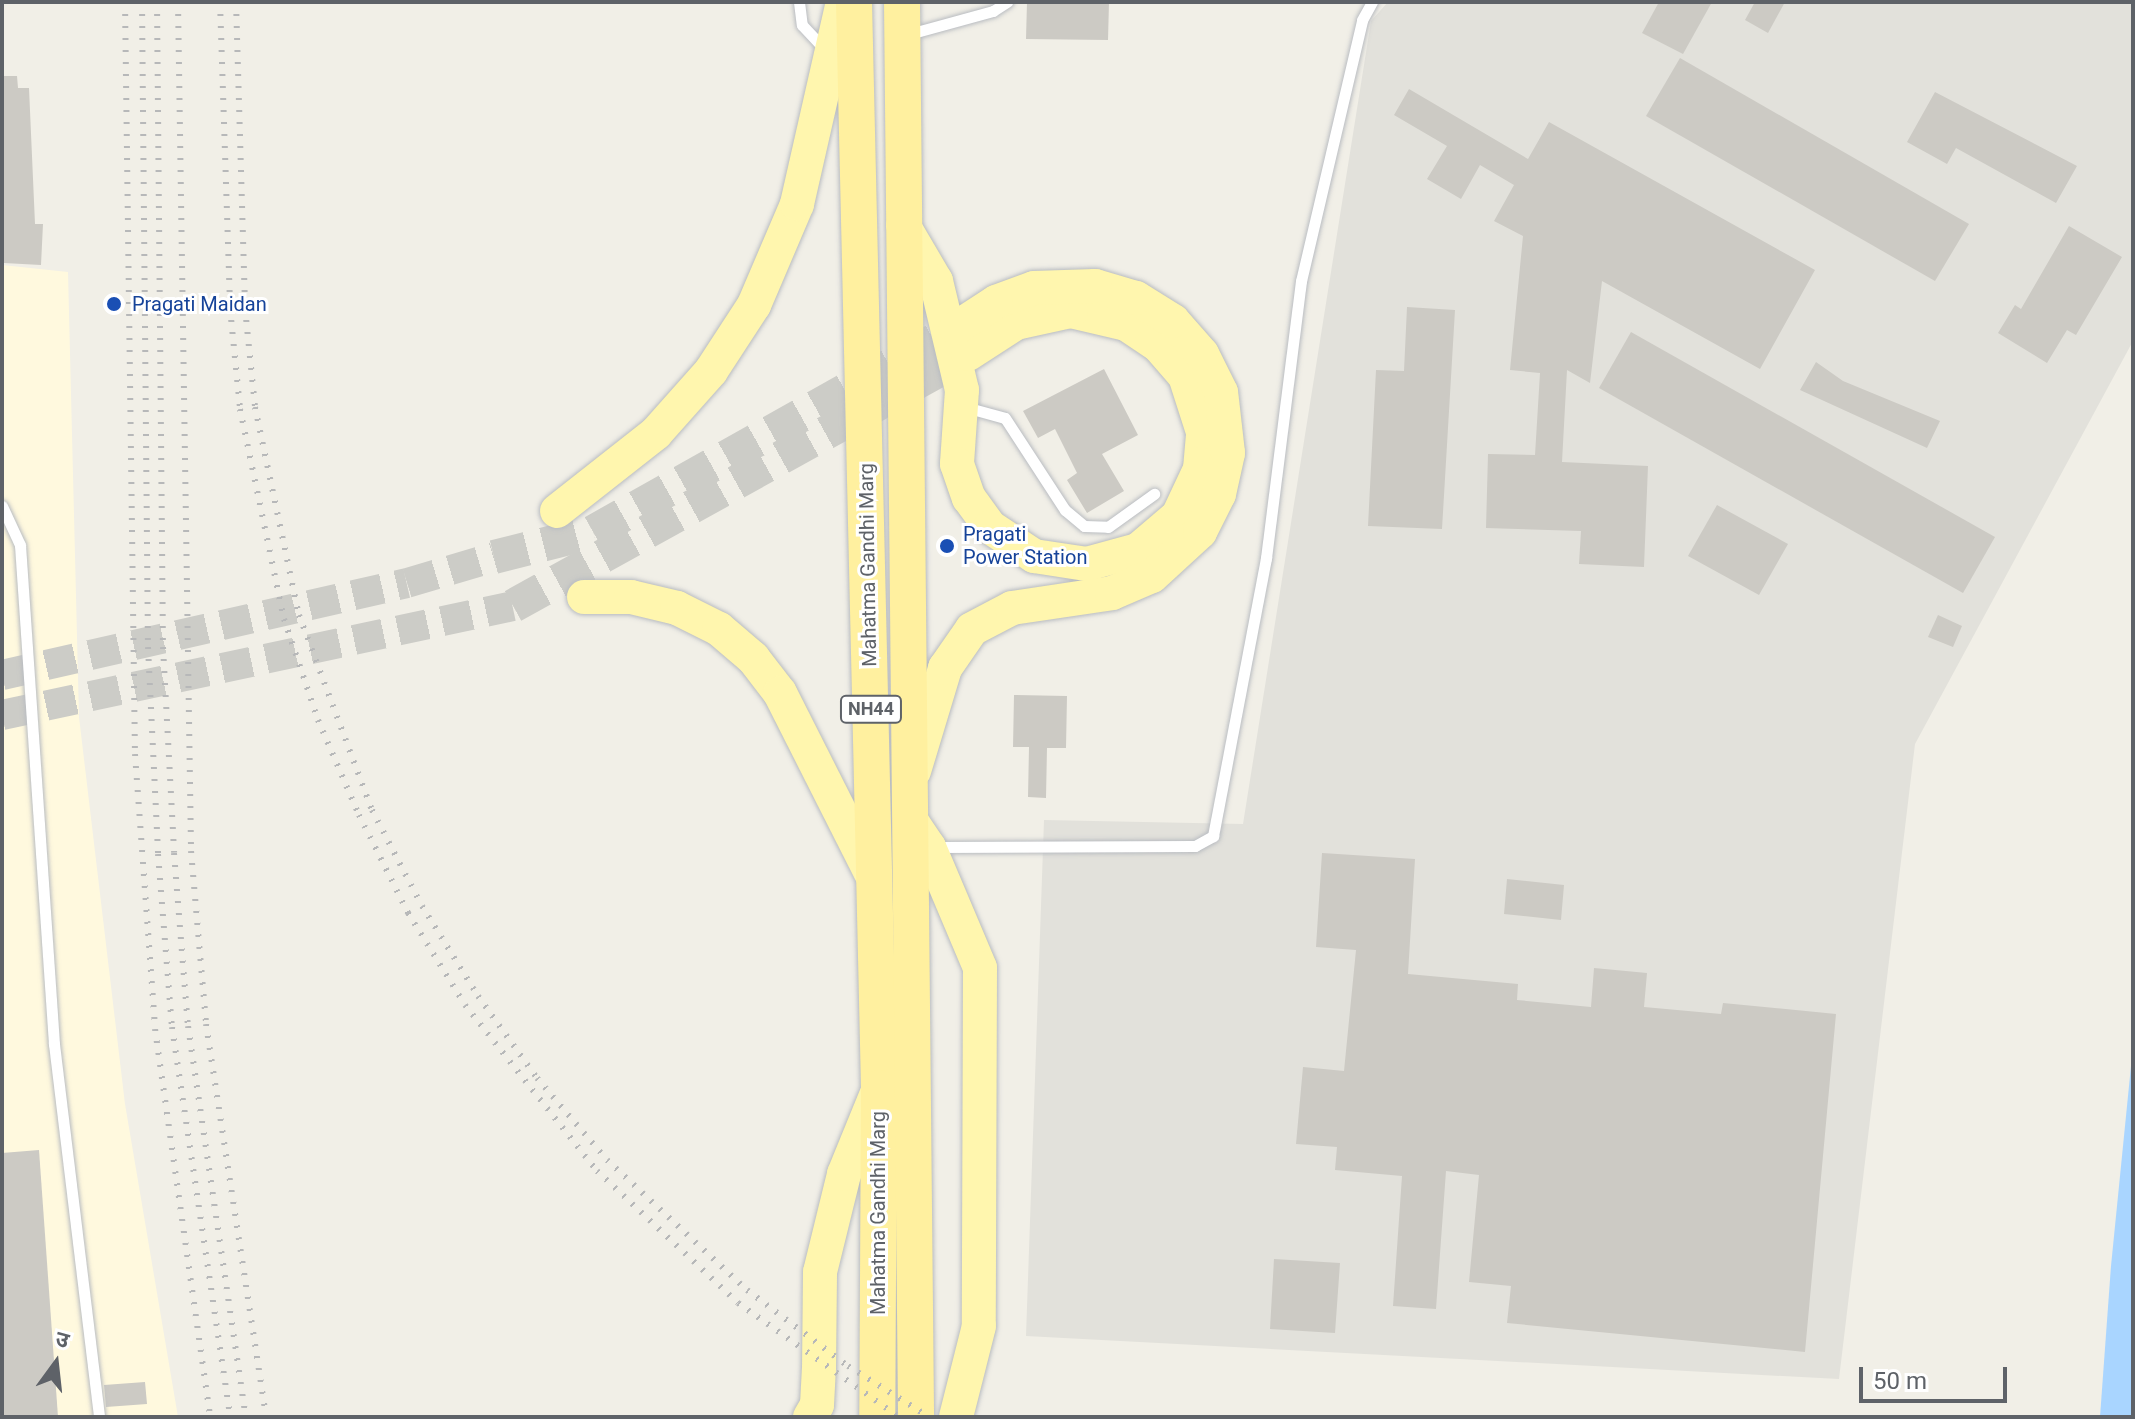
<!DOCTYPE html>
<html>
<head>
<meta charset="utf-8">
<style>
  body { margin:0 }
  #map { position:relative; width:2135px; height:1419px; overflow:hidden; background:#f1efe7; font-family:Roboto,"Noto Sans Devanagari",sans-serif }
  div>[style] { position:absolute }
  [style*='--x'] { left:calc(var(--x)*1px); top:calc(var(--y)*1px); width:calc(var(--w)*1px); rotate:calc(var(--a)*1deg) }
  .commercial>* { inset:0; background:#fff9de }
  .industrial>* { inset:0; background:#e2e1db }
  .water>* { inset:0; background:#a9d5ff }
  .building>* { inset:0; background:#cccac4 }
  .secondary-tunnel>* { height:30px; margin-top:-15px; transform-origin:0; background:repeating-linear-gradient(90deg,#ccccc7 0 30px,transparent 0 45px) }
  .primary-tunnel>* { height:34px; margin-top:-17px; transform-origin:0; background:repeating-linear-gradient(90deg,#ccccc7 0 34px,transparent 0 51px) }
  .roads { filter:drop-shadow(0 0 2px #b9bcc1) drop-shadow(0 0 2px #b9bcc1) }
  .service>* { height:11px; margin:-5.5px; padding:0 5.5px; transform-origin:5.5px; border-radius:5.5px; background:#fff }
  .primary>* { height:34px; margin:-17px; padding:0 17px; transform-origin:17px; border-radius:17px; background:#fff6ae }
  .trunk>* { height:36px; margin:-18px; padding:0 18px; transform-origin:18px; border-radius:18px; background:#fff09f }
  .rail>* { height:6px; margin-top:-3px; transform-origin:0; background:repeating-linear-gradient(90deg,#b7b8b9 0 2px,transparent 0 12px) }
  .dots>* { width:22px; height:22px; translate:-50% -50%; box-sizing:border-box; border:4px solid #fff; border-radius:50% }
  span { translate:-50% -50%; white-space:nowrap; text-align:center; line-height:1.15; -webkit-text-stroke:6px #fff; paint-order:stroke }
  .shield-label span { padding:2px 6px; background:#fff; border:2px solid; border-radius:6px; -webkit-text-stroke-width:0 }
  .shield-label { font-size:18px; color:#5e6268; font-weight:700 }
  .transit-label { font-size:20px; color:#164399 }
  .left { translate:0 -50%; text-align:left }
  .street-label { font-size:20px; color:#5e6268 }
  .frame { position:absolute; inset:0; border:4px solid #5e6268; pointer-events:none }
  .north { position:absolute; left:16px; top:1323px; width:80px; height:80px; -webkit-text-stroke:6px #fff; paint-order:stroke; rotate:15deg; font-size:22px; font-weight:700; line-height:32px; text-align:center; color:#5e6268 }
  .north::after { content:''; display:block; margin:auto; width:28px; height:36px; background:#5e6268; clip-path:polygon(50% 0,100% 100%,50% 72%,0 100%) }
  .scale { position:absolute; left:1859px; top:1367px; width:148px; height:36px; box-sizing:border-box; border:4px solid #5e6268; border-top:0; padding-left:10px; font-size:24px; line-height:28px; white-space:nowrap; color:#5e6268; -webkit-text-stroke:6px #fff; paint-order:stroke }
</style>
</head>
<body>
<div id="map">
  <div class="commercial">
    <i style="clip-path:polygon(2px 265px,68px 272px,79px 717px,125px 1104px,178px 1417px,2px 1417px)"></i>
  </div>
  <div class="industrial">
    <i style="clip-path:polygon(1388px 2px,2133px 2px,2133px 341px,1915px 744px,1839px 1379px,1026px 1336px,1044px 820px,1243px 824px,1371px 21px)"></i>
  </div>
  <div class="water">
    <i style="clip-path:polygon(2133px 1046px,2133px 1417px,2100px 1417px,2111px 1266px)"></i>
  </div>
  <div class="building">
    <i style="clip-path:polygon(1027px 2px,1109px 2px,1108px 40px,1026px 39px)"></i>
    <i style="clip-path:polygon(1659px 2px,1712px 2px,1683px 54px,1642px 33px)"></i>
    <i style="clip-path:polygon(1755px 2px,1785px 2px,1768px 33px,1745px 20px)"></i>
    <i style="clip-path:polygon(1680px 58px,1969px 224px,1935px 281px,1646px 116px)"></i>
    <i style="clip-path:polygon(2px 76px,17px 76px,18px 88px,29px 88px,35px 224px,43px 224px,41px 265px,4px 263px)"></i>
    <i style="clip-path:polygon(1409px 89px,1528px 159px,1549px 122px,1815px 270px,1760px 369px,1602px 281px,1590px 383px,1567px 370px,1562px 462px,1648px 466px,1644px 567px,1579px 564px,1581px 531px,1486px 528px,1488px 454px,1535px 455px,1540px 373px,1510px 370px,1523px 236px,1494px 221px,1514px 185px,1480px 165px,1461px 199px,1427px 179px,1447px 146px,1394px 115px)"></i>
    <i style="clip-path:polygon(1935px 92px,2077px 166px,2056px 203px,1956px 148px,1947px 164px,1907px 142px)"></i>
    <i style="clip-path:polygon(2069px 226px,2122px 257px,2076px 335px,2067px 330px,2047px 363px,1998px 333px,2015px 305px,2021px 309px)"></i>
    <i style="clip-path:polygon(1407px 307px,1455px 310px,1442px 529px,1368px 526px,1376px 370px,1404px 371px)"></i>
    <i style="clip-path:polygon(1631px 332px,1995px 537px,1963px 593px,1599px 388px)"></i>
    <i style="clip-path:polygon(1816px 362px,1843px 381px,1940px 421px,1927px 448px,1800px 390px)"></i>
    <i style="clip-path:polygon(1104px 369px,1138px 435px,1102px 454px,1124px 491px,1087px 513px,1067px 480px,1077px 473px,1055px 429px,1038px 438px,1023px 411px)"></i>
    <i style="clip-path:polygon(1717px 505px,1788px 544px,1759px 595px,1688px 556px)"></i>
    <i style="clip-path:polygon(1938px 615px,1962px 626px,1953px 647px,1928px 637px)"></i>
    <i style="clip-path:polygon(1014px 695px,1067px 696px,1066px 748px,1047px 748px,1046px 798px,1028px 797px,1029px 747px,1013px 747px)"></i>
    <i style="clip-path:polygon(1322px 853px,1415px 859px,1408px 974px,1518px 984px,1517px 1000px,1591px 1007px,1594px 968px,1647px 973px,1644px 1007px,1721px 1014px,1723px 1003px,1836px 1014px,1805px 1352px,1507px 1323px,1511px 1286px,1469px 1282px,1479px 1175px,1446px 1171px,1436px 1309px,1393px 1306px,1402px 1176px,1335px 1170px,1337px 1147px,1296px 1144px,1303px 1067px,1344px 1071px,1356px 950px,1316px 947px)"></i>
    <i style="clip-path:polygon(1507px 879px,1564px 885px,1561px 920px,1504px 914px)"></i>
    <i style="clip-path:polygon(39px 1150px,58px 1417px,2px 1417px,2px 1153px)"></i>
    <i style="clip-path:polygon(1274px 1259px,1340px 1263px,1335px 1333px,1270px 1329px)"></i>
    <i style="clip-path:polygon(145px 1382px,147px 1404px,106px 1407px,104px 1385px)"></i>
  </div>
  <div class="secondary-tunnel">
    <i style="--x:2;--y:675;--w:415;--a:-12.8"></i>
    <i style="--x:407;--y:583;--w:91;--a:-16.6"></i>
    <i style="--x:2;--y:715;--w:522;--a:-12.04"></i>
  </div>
  <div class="primary-tunnel">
    <i style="--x:494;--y:557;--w:102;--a:-14.2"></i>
    <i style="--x:593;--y:532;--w:416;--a:-29.3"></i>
    <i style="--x:513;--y:606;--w:520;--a:-28.98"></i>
  </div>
  <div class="roads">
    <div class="service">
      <i style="--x:799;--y:2;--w:23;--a:83"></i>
      <i style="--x:802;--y:25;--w:35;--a:47"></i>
      <i style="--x:909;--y:34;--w:87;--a:-15.3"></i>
      <i style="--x:993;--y:11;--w:17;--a:-33"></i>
      <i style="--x:965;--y:407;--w:41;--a:15.4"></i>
      <i style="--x:1005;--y:418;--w:110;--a:56.9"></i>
      <i style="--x:1065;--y:510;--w:25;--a:40"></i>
      <i style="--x:1084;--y:526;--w:24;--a:2"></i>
      <i style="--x:1108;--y:527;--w:57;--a:-35.7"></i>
      <i style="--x:2;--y:506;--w:43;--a:65.2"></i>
      <i style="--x:20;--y:545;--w:500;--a:86.1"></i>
      <i style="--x:54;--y:1044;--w:376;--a:83.1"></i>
      <i style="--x:936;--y:847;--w:259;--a:-0.2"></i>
      <i style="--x:1195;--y:846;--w:21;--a:-29"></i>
      <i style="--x:1213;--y:836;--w:283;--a:-79.2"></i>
      <i style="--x:1266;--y:558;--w:279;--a:-82.8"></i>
      <i style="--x:1301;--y:281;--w:268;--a:-76.8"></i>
      <i style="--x:1362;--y:20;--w:21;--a:-61"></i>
    </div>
    <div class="primary">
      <i style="--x:903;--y:225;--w:65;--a:59.5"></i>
      <i style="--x:936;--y:281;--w:112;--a:76.6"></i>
      <i style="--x:962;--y:390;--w:74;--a:93.9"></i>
      <i style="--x:957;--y:464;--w:36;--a:71"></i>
      <i style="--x:969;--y:498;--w:36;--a:54"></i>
      <i style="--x:990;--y:527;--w:53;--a:33.4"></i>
      <i style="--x:1034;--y:556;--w:54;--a:8.6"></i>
      <i style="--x:1087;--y:564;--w:53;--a:-15.4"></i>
      <i style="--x:1138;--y:550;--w:52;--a:-40.4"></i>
      <i style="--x:1178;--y:516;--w:52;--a:-64.9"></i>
      <i style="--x:1200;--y:469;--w:37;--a:-85"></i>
      <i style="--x:1203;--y:432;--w:59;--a:-107.8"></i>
      <i style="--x:1185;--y:376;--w:40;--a:-131"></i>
      <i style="--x:1159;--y:346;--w:40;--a:-146"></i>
      <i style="--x:1126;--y:324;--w:57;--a:-166.7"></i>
      <i style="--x:1071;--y:311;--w:56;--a:167.7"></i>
      <i style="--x:1016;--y:323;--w:57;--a:147.1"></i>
      <i style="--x:557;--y:511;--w:126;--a:-38.2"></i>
      <i style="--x:656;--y:433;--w:83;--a:-48.4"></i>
      <i style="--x:711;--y:371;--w:79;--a:-56.9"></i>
      <i style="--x:754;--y:305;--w:110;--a:-66.9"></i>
      <i style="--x:797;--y:204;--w:207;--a:-77.2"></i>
      <i style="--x:584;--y:597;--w:47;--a:0"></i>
      <i style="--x:631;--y:597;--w:47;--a:13.4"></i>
      <i style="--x:677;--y:608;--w:47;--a:26.6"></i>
      <i style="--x:719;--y:629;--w:45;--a:40.5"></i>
      <i style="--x:753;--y:658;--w:44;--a:52.4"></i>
      <i style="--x:780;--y:693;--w:208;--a:63.2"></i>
      <i style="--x:914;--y:771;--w:108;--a:-73.2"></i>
      <i style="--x:945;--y:668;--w:47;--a:-55.3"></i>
      <i style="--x:972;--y:629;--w:45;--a:-27.7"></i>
      <i style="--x:1012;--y:608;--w:101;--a:-8.5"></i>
      <i style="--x:1112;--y:593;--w:43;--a:-23"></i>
      <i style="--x:1152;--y:576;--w:65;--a:-42.5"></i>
      <i style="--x:1200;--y:532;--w:42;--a:-63.4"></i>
      <i style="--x:1219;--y:494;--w:42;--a:-77.6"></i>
      <i style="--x:1228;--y:453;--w:61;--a:-96.5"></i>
      <i style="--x:1221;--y:392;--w:42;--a:-116.6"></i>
      <i style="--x:1202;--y:354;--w:44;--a:-131.3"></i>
      <i style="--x:1173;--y:321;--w:44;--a:-148.1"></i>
      <i style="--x:1136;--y:298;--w:43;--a:-163.7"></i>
      <i style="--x:1095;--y:286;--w:61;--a:178.1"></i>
      <i style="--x:1034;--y:288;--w:40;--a:159.8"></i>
      <i style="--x:996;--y:302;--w:48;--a:147"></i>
      <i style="--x:910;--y:819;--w:34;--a:56"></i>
      <i style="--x:929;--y:847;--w:131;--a:67.1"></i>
      <i style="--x:980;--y:968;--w:358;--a:90.2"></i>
      <i style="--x:979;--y:1326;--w:94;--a:104.2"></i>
      <i style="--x:810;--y:1417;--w:14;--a:-60"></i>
      <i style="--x:817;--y:1405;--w:36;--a:-87"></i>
      <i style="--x:819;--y:1369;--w:97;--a:-89.4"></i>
      <i style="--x:820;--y:1272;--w:101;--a:-76.2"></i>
      <i style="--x:844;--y:1174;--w:87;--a:-67.8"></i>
    </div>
    <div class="trunk">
      <i style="--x:854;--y:2;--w:1086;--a:88.68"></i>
      <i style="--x:879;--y:1088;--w:329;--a:90.3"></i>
      <i style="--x:902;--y:2;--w:1415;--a:89.43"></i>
    </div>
  </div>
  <div class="rail">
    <i style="--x:125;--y:2;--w:752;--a:89.24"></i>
    <i style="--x:135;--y:754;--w:276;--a:85.8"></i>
    <i style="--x:155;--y:1029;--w:392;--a:81.9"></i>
    <i style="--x:142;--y:2;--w:645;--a:89.47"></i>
    <i style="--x:148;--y:647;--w:207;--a:87.2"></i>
    <i style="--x:158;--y:854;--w:174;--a:85.4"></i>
    <i style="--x:172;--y:1027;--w:394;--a:81.5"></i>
    <i style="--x:157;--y:2;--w:645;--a:89.47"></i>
    <i style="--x:163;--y:647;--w:206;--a:86.9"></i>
    <i style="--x:174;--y:853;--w:174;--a:85.4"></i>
    <i style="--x:188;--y:1026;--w:395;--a:81.6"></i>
    <i style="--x:178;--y:2;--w:849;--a:89.12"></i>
    <i style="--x:191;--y:851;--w:174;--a:85"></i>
    <i style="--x:206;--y:1024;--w:398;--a:81.3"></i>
    <i style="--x:220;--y:2;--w:306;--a:88.1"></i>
    <i style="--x:230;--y:308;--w:101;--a:84.3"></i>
    <i style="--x:240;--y:409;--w:215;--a:78.2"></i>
    <i style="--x:284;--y:619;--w:107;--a:71.4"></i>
    <i style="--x:318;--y:720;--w:103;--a:66.7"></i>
    <i style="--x:359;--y:815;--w:110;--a:63.4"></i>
    <i style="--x:408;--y:913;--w:108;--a:58.2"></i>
    <i style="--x:465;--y:1005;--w:212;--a:51.5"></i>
    <i style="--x:597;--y:1171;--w:193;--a:43.1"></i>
    <i style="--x:738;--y:1303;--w:197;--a:35.3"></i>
    <i style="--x:236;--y:2;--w:306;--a:88.3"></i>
    <i style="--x:245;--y:308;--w:100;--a:84.2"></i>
    <i style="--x:255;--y:407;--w:213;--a:78.1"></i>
    <i style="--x:299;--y:615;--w:208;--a:69.5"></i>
    <i style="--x:372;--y:810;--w:108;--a:62.5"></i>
    <i style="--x:422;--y:906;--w:106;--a:58.1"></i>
    <i style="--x:478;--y:996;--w:101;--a:54.3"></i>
    <i style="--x:537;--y:1078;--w:108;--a:49.5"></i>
    <i style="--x:607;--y:1160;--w:191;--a:42.9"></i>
    <i style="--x:747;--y:1290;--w:126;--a:37"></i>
    <i style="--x:848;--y:1366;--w:96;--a:32.2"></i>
  </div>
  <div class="dots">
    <i style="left:114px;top:304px;background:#1a4fb4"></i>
    <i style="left:947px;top:546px;background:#1a4fb4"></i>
  </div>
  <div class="shield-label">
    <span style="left:871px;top:709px">NH44</span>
  </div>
  <div class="transit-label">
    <span class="left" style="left:132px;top:304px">Pragati Maidan</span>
    <span class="left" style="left:963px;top:546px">Pragati<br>Power Station</span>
  </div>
  <div class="street-label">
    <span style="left:868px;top:565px;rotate:-91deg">Mahatma Gandhi Marg</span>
    <span style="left:878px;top:1213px;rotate:-90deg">Mahatma Gandhi Marg</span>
  </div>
  <div class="frame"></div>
  <div class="north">उ</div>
  <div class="scale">50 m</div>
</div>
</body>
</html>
